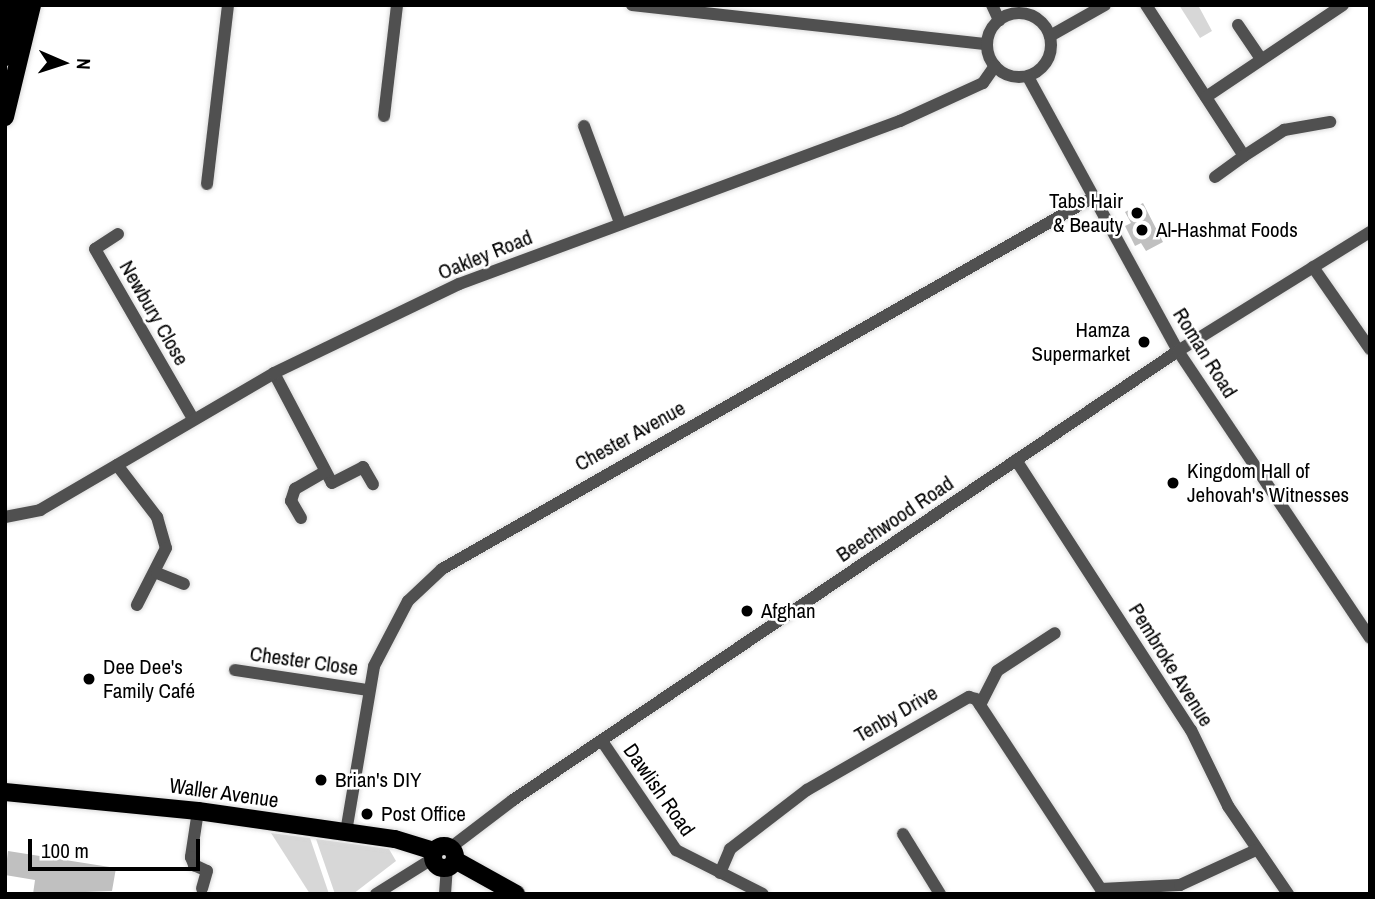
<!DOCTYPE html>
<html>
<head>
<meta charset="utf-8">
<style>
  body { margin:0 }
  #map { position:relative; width:1375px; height:899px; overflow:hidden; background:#fff; font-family:"Archivo Narrow",sans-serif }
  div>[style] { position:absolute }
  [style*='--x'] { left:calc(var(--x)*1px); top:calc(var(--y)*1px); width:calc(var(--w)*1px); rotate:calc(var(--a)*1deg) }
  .green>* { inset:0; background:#d7d7d7 }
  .building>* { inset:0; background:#c0c0c0 }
  .roads { filter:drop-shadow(0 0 2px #dbdbdb) drop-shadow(0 0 2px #dbdbdb) }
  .minor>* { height:12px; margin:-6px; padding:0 6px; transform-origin:6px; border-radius:6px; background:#505050 }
  .minor>.ring { margin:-6px; padding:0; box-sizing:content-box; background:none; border:12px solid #505050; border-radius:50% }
  .primary>* { height:18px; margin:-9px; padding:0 9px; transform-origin:9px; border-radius:9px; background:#000 }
  .primary>.ring { margin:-9px; padding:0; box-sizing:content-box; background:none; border:18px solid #000; border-radius:50% }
  .dots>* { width:19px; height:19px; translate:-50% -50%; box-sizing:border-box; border:4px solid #fff; border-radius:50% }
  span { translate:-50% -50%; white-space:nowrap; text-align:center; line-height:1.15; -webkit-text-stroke:5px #fff; paint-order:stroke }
  .poi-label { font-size:21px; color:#000 }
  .right { translate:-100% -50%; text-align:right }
  .left { translate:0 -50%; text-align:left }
  .street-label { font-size:21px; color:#000 }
  .frame { position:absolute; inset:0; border:7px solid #000; pointer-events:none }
  .north { position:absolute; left:28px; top:28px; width:70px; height:70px; -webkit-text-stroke:5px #fff; paint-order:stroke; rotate:93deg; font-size:19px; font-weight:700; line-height:28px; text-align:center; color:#000 }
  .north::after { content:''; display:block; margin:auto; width:24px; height:32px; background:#000; clip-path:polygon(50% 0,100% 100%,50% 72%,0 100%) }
  .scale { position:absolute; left:28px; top:839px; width:172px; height:32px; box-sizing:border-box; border:4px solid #000; border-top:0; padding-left:9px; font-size:21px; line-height:24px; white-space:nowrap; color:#000; -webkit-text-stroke:5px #fff; paint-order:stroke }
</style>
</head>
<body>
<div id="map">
  <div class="green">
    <i style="clip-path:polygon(1179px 5px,1198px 5px,1212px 31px,1200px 38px)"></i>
    <i style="clip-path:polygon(271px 833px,310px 838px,329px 894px,310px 894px)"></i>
    <i style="clip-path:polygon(316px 839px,389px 849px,396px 861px,353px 894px,335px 894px)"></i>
  </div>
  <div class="building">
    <i style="clip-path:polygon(1143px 203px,1163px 242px,1146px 251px,1141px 243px,1135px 246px,1125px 226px,1131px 223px,1125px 212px)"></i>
    <i style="clip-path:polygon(8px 851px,116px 868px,112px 891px,33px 894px,35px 880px,5px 875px)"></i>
  </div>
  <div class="roads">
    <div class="minor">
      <i style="--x:632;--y:5;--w:357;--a:6.3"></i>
      <i style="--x:992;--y:5;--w:17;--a:65"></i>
      <i style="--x:1146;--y:5;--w:180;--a:57"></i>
      <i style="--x:1244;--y:156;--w:48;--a:-33"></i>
      <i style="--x:1284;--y:130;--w:47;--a:-9.9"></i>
      <i class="ring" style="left:987px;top:13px;width:52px;height:52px"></i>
      <i style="--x:1238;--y:25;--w:41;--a:55.9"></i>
      <i style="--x:1050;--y:36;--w:63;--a:-29.4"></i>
      <i style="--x:1028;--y:77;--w:312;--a:61.3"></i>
      <i style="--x:1178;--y:351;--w:345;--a:56.2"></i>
      <i style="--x:1206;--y:97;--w:165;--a:-33.9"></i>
      <i style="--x:384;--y:116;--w:112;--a:-83.3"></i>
      <i style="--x:584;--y:126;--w:103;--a:69.6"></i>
      <i style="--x:1215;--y:177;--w:36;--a:-36"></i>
      <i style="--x:207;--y:184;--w:180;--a:-83.3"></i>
      <i style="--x:118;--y:234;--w:27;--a:147"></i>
      <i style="--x:95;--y:249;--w:196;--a:60"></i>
      <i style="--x:1313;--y:267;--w:100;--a:55.2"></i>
      <i style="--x:274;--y:373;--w:124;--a:62.2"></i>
      <i style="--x:332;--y:483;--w:35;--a:-27"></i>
      <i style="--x:363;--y:467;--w:20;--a:60"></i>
      <i style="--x:1016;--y:460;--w:322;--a:57.1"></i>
      <i style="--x:1191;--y:730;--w:85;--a:64"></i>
      <i style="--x:1228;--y:806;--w:107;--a:55.7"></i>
      <i style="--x:117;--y:465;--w:66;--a:52.4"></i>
      <i style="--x:157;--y:517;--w:32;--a:74"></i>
      <i style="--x:166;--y:548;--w:64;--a:117"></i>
      <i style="--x:5;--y:517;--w:36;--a:-11"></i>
      <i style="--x:40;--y:510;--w:271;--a:-30.3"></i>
      <i style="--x:274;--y:373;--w:205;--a:-25.7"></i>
      <i style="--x:459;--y:284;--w:470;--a:-20.3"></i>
      <i style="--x:900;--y:121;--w:91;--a:-24.6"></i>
      <i style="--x:983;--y:83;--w:21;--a:-55"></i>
      <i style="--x:301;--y:518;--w:20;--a:-120"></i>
      <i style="--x:291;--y:501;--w:13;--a:-72"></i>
      <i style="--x:295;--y:489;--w:34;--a:-30"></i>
      <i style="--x:157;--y:573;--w:29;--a:22"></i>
      <i style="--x:235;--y:670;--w:134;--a:8.6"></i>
      <i style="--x:980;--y:705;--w:38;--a:-63"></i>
      <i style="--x:997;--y:671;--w:69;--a:-33.2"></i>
      <i style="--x:602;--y:741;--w:132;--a:55.8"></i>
      <i style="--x:676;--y:850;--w:97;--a:26.8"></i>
      <i style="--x:198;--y:811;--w:47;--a:98.7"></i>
      <i style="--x:191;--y:857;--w:9;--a:69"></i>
      <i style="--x:194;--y:865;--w:14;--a:25"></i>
      <i style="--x:207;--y:871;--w:18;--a:106"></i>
      <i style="--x:346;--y:832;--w:168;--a:-80.4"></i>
      <i style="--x:374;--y:666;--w:73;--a:-62.4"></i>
      <i style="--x:408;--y:601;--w:47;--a:-43.3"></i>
      <i style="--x:442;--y:569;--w:748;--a:-29.72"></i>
      <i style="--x:903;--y:834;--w:70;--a:58.3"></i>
      <i style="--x:450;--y:848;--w:79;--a:-37.3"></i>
      <i style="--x:513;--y:800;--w:802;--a:-34.03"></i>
      <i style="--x:1178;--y:351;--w:226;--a:-31.8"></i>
      <i style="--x:720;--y:873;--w:26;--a:-67"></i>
      <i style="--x:730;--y:849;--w:97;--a:-37.5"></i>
      <i style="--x:807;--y:790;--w:187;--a:-29.9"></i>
      <i style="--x:969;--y:697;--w:7;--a:16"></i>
      <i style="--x:976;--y:699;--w:227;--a:56.7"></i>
      <i style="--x:1101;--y:889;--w:79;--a:-2.9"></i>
      <i style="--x:1180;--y:885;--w:84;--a:-24.7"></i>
      <i style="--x:376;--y:894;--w:66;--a:-32"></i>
      <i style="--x:445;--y:894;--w:26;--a:-86"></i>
    </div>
    <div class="primary">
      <i style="--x:5;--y:57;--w:53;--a:-79.1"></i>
      <i style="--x:5;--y:117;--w:115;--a:-76.4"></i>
      <i style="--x:5;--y:792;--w:194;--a:5.6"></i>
      <i style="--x:198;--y:811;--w:199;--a:8.1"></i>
      <i style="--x:395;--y:839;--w:41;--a:17.1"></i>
      <i class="ring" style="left:433px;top:846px;width:4px;height:4px"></i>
      <i style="--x:455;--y:860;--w:70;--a:29.1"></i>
    </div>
  </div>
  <div class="dots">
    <i style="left:1137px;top:213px;background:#000"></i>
    <i style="left:1142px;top:230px;background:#000"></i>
    <i style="left:1144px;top:342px;background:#000"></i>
    <i style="left:1173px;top:483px;background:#000"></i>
    <i style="left:747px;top:611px;background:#000"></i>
    <i style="left:89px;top:679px;background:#000"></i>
    <i style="left:321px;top:780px;background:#000"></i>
    <i style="left:367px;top:814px;background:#000"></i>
  </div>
  <div class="poi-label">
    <span class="right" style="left:1123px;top:213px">Tabs Hair<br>&amp; Beauty</span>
    <span class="left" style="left:1156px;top:230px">Al-Hashmat Foods</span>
    <span class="right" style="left:1130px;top:342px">Hamza<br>Supermarket</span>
    <span class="left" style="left:1187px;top:483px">Kingdom Hall of<br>Jehovah's Witnesses</span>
    <span class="left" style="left:761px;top:611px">Afghan</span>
    <span class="left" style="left:103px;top:679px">Dee Dee's<br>Family Café</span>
    <span class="left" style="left:335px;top:780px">Brian's DIY</span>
    <span class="left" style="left:381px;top:814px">Post Office</span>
  </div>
  <div class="street-label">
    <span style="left:485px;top:255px;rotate:-22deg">Oakley Road</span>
    <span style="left:154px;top:313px;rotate:60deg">Newbury Close</span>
    <span style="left:1205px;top:353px;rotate:58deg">Roman Road</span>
    <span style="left:630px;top:436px;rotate:-29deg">Chester Avenue</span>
    <span style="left:895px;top:519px;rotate:-34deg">Beechwood Road</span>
    <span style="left:304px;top:661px;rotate:8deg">Chester Close</span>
    <span style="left:1171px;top:665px;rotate:58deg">Pembroke Avenue</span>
    <span style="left:896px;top:714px;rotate:-30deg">Tenby Drive</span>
    <span style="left:659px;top:790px;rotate:55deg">Dawlish Road</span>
    <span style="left:224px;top:793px;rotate:8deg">Waller Avenue</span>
  </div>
  <div class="frame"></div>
  <div class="north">N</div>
  <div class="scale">100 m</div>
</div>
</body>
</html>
